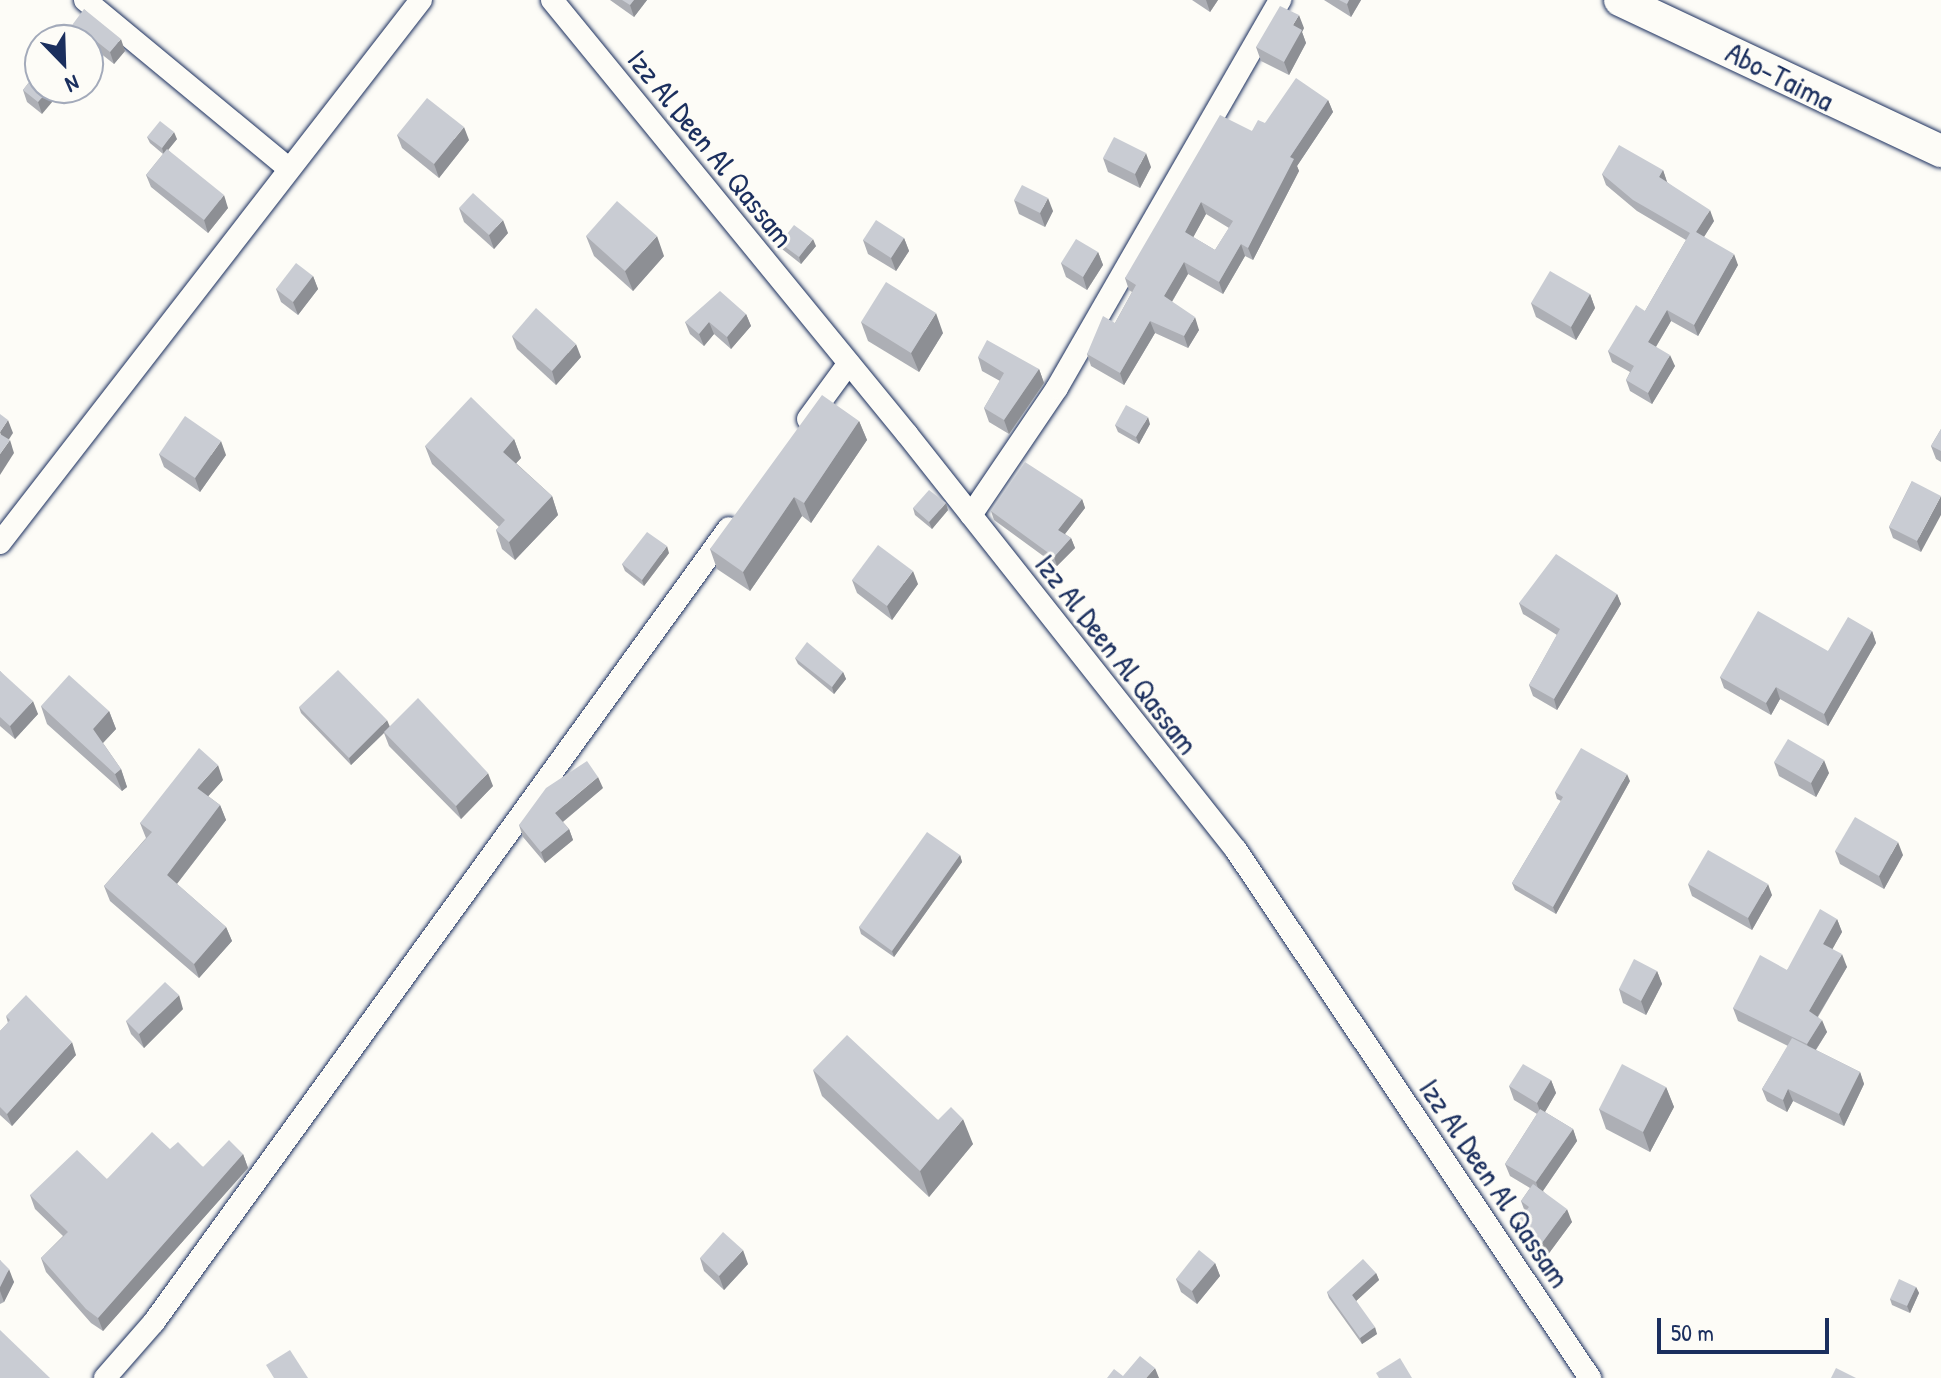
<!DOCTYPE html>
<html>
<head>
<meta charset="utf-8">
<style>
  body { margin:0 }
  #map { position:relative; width:1941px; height:1378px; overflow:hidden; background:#fdfcf7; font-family:"Patrick Hand",sans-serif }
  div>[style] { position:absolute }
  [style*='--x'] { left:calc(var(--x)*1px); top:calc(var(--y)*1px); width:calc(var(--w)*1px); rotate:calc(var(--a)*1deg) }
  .roads { filter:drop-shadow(0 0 2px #1b2f5e) drop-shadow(0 0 2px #1b2f5e) }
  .street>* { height:22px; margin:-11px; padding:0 11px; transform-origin:11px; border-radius:11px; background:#fdfcf7 }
  .secondary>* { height:32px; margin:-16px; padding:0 16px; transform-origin:16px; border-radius:16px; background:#fdfcf7 }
  .wall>* { inset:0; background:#adafb5 }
  .shaded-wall>* { inset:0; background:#8d8f94 }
  .building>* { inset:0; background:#c9ccd3 }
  span { translate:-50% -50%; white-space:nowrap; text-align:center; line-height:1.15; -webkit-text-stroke:6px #fdfcf7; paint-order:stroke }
  .street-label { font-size:30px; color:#1b2f5e }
  .north { position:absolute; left:24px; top:24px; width:80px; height:80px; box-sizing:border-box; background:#fdfcf7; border:2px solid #a3aaba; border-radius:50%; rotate:157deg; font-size:22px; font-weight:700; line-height:32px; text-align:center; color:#1b2f5e }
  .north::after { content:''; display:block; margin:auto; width:28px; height:36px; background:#1b2f5e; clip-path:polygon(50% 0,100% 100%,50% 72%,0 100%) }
  .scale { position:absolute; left:1657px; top:1318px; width:172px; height:36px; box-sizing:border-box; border:4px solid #1b2f5e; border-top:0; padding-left:10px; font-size:24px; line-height:28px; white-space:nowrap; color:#1b2f5e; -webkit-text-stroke:6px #fdfcf7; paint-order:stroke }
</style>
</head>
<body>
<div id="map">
  <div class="roads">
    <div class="street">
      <i style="--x:85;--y:0;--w:262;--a:39.6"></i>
      <i style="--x:552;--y:0;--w:561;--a:50.72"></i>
      <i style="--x:907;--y:434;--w:530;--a:51.66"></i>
      <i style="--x:1236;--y:850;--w:636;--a:56.16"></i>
      <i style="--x:808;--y:419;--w:69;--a:-53.8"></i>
      <i style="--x:971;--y:515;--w:153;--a:-55.9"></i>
      <i style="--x:1057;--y:388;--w:448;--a:-60.1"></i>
      <i style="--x:0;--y:543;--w:687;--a:-52.21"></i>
      <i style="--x:105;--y:1378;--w:74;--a:-48.8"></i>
      <i style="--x:154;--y:1322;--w:980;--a:-54.09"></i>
    </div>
    <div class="secondary">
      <i style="--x:1620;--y:0;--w:355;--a:25.2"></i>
    </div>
  </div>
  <div class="wall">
    <i style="clip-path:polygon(610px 0,647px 0,634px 17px)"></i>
    <i style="clip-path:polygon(1192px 0,1218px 0,1210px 12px)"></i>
    <i style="clip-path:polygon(1324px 0,1361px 0,1351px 17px)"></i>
    <i style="clip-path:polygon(84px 9px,125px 51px,114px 64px,95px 49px,88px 58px,88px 40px)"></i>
    <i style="clip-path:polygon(1304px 28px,1302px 32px,1306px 43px,1289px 75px,1261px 61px,1256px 47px)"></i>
    <i style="clip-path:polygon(40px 68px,42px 114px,27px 102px,23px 90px)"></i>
    <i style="clip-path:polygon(evenodd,1328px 100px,1333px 112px,1297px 166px,1299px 171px,1253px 260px,1245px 256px,1223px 294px,1188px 274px,1172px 302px,1199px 330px,1188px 348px,1155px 333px,1124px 385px,1091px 366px,1087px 354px,1115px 323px,1132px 292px,1129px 290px,1125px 278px,1252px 131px,1265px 123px,1328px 100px,1206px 214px,1229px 228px,1215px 250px,1193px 237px,1206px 214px)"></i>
    <i style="clip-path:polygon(397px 135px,469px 140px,439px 178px,402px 148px)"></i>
    <i style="clip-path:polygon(147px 137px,177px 139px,168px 150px,228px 208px,208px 233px,151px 187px,146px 175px,163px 154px,150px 143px)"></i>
    <i style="clip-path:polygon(1103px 158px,1151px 167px,1140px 188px,1108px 172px)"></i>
    <i style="clip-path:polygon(1663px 170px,1667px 182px,1714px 221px,1704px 237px,1738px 265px,1698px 336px,1671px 321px,1656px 347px,1675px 366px,1652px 404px,1630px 391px,1626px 380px,1630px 372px,1612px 362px,1608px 351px,1645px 311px,1686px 240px,1637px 211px,1606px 185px,1602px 174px)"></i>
    <i style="clip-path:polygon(1014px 200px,1053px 211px,1045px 227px,1019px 214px)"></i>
    <i style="clip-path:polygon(459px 208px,508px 233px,494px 249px,464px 222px)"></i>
    <i style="clip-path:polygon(586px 236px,664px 256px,633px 291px,594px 256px)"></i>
    <i style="clip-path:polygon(904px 238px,909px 251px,896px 271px,868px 254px,863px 240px)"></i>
    <i style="clip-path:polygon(780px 243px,816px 246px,801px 264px,782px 249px)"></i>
    <i style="clip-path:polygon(1098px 252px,1103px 265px,1087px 290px,1066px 277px,1061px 263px)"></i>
    <i style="clip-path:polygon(313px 276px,318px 289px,298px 315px,281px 302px,276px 289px)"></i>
    <i style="clip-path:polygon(1590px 294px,1595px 308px,1576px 340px,1536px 317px,1531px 303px)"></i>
    <i style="clip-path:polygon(746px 314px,751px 326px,731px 349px,714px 334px,704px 346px,690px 334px,685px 322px)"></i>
    <i style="clip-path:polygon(861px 322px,943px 333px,919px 372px,868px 341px)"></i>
    <i style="clip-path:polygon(512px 336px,581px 357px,556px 385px,517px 349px)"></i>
    <i style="clip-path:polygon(978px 357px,1039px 369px,1044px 383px,1009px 434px,989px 422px,984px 408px,1000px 381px,982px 371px)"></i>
    <i style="clip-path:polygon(859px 421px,867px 440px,811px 523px,802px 516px,750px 591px,717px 569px,710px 549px)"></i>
    <i style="clip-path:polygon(1150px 424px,1139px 444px,1118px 432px,1115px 425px)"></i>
    <i style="clip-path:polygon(1941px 429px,1941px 462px,1936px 459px,1931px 446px)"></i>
    <i style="clip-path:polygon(514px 439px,521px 458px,516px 463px,552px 496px,558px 515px,515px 560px,502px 549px,496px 530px,499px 527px,432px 464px,425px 446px)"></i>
    <i style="clip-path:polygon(159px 454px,226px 455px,200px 492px,164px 467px)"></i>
    <i style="clip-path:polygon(1912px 481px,1921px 552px,1893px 538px,1889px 527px)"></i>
    <i style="clip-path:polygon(1082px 499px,1085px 508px,1065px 534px,1071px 538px,1075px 548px,1057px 566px,994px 520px,991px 511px)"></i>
    <i style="clip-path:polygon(913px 508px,948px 510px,932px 529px,915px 515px)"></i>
    <i style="clip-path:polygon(669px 553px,644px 586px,625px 571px,622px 564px)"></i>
    <i style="clip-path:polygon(852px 580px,918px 584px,892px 620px,857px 593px)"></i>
    <i style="clip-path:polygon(1617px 594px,1621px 604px,1557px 710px,1533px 696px,1529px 685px,1557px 635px,1523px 614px,1519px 603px)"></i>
    <i style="clip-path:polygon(1872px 631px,1876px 643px,1828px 726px,1780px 699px,1771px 715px,1724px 688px,1720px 677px,1828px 651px)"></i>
    <i style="clip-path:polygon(795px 658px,843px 672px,846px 679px,834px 694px,798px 664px)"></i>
    <i style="clip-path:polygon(0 671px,38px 714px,15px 739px,0 726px)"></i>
    <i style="clip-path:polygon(41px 706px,109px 711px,116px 729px,103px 743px,121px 769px,127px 787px,122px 791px,47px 724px)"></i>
    <i style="clip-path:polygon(299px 707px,390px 727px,493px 786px,461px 819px,389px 746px,384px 733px,351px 765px,301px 713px)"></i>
    <i style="clip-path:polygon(1774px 762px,1829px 773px,1816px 797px,1779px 776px)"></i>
    <i style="clip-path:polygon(223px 780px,208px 796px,220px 805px,226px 820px,177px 884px,226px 927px,232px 941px,199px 978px,110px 901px,104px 886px,146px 838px,140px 823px)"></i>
    <i style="clip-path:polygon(1630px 781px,1556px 914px,1515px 890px,1512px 883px,1561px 801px,1557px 799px,1555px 792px)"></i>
    <i style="clip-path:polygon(603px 788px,563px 822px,569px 829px,573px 840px,545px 863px,523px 837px,519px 825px)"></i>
    <i style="clip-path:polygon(1835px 851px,1903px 855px,1884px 889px,1840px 864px)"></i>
    <i style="clip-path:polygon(960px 855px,962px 862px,894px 957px,861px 934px,859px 927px)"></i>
    <i style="clip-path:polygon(1688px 884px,1772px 895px,1752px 930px,1692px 896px)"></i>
    <i style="clip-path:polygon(1837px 919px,1842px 932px,1832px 949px,1847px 967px,1818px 1017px,1827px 1032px,1816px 1050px,1860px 1072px,1864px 1084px,1844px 1126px,1793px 1101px,1787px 1112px,1767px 1101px,1762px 1089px,1788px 1046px,1738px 1021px,1733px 1008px,1787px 970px)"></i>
    <i style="clip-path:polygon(1657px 971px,1662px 984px,1646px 1015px,1623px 1003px,1619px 989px)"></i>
    <i style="clip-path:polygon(183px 1009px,144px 1048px,131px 1034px,126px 1021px)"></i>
    <i style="clip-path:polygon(6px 1016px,76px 1055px,12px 1126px,0 1115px,0 1031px,8px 1023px)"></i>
    <i style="clip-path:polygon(813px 1070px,938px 1120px,973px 1144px,929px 1197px,822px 1096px)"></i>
    <i style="clip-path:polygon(1551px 1080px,1556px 1093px,1545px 1112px,1573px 1129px,1577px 1141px,1543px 1191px,1572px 1222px,1541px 1264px,1523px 1234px,1518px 1221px,1525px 1212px,1521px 1201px,1530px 1188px,1510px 1176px,1505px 1164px,1537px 1114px,1514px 1100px,1509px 1086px)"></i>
    <i style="clip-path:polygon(1666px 1087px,1674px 1107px,1650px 1152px,1606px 1129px,1599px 1109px)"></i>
    <i style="clip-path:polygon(170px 1149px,203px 1167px,243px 1154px,248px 1168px,103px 1331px,91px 1323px,46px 1272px,41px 1258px,63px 1236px,35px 1209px,30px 1195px,107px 1179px)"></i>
    <i style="clip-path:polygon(700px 1258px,748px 1264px,724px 1290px,704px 1271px)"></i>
    <i style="clip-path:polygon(0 1260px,14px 1282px,4px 1302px,0 1304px)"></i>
    <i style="clip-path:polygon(1215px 1263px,1220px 1276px,1197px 1304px,1181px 1292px,1176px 1279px)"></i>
    <i style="clip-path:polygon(1376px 1273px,1379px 1280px,1356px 1301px,1377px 1334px,1362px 1344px,1329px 1298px,1327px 1292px)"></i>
    <i style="clip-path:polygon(1916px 1287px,1919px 1293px,1910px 1313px,1892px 1305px,1890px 1299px)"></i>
  </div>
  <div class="shaded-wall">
    <i style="clip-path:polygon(634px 0,647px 0,634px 17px,630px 5px)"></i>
    <i style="clip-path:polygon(1206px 0,1218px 0,1210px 12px)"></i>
    <i style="clip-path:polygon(1349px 0,1361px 0,1351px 17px,1347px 4px)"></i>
    <i style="clip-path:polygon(1299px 15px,1304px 28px,1302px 32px,1306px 43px,1289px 75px,1284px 62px,1293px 25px)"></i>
    <i style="clip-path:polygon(91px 37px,95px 49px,88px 58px,88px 41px)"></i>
    <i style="clip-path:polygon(121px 39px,125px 51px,114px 64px,110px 52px)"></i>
    <i style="clip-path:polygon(50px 88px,64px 88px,42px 114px,38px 102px)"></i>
    <i style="clip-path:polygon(1328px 100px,1333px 112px,1297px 166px,1299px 171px,1253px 260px,1248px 248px,1290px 157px)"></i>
    <i style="clip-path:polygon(464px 127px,469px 140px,439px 178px,434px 164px)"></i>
    <i style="clip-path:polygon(174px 132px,177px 139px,164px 155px,162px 148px)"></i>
    <i style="clip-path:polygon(1146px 153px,1151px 167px,1140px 188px,1135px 174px)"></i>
    <i style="clip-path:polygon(1663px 170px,1667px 182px,1659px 177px)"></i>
    <i style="clip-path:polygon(224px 195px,228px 208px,208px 233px,204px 220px)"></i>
    <i style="clip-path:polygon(1048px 198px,1053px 211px,1045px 227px,1040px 213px)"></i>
    <i style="clip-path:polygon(1201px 202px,1206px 214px,1189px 245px,1185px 232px)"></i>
    <i style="clip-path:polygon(1710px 210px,1714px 221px,1700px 243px,1696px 232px)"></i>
    <i style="clip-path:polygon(503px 220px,508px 233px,494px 249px,489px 235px)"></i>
    <i style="clip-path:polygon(657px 236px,664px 256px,633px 291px,625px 271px)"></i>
    <i style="clip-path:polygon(904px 238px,909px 251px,896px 271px,891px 258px)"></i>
    <i style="clip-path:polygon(813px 239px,816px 246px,801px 264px,799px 257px)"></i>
    <i style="clip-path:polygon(1241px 244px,1245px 256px,1223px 294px,1219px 282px)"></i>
    <i style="clip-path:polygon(1098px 252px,1103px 265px,1087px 290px,1083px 277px)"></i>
    <i style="clip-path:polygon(1734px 254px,1738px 265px,1698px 336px,1694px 325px)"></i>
    <i style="clip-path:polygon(1184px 262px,1188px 274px,1168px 308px,1164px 296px)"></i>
    <i style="clip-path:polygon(313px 276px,318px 289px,298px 315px,293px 302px)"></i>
    <i style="clip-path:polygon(1590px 294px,1595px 308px,1576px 340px,1571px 327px)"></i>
    <i style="clip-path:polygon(1667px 310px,1671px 321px,1652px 353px,1648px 342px)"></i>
    <i style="clip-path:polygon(936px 313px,943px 333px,919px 372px,911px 353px)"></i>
    <i style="clip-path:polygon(746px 314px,751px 326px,731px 349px,727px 337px)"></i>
    <i style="clip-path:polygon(1195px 317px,1199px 330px,1188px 348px,1184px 336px)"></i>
    <i style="clip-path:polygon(1150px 321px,1155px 333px,1124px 385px,1120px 373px)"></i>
    <i style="clip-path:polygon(709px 322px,714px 334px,704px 346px,699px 334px)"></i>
    <i style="clip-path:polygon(576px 344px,581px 357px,556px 385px,552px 371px)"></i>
    <i style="clip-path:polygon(1670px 355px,1675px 366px,1652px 404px,1648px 393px)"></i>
    <i style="clip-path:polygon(1039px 369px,1044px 383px,1009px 434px,1004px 420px)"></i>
    <i style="clip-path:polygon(1148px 417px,1150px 424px,1139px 444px,1136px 437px)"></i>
    <i style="clip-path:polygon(8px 420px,13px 433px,4px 447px,0 432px)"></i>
    <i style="clip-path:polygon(859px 421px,867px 440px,811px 523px,804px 503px)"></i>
    <i style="clip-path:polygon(514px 439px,521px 458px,510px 470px,503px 452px)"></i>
    <i style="clip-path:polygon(10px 440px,14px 453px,0 475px,0 454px)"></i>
    <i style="clip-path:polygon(221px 441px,226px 455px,200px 492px,195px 478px)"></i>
    <i style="clip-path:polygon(552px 496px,558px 515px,515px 560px,509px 542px)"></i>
    <i style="clip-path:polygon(1941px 496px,1941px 515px,1921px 552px,1917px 541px)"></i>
    <i style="clip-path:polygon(794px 497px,802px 516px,750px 591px,743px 572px)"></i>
    <i style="clip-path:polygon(1082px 499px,1085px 508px,1061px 539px,1058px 530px)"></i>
    <i style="clip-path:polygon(946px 503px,948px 510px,932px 529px,929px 522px)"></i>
    <i style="clip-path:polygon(1071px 538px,1075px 548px,1057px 566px,1054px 557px)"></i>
    <i style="clip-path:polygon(667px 546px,669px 553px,644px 586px,642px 580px)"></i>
    <i style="clip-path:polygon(913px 571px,918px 584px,892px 620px,887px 606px)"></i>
    <i style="clip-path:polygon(1617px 594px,1621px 604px,1557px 710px,1554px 699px)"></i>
    <i style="clip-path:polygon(1872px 631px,1876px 643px,1828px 726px,1824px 714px)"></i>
    <i style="clip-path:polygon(843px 672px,846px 679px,834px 694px,832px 687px)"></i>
    <i style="clip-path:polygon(1776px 687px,1780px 699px,1771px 715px,1766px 703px)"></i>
    <i style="clip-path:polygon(33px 701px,38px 714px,15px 739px,10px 726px)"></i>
    <i style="clip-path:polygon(109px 711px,116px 729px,100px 746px,93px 729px)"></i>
    <i style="clip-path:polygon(387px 720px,390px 727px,351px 765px,349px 758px)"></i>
    <i style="clip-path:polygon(1824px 760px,1829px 773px,1816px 797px,1811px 783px)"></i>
    <i style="clip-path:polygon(218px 765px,223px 780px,202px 803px,197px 788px)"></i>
    <i style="clip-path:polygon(121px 769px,127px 787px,122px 791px,115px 774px)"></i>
    <i style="clip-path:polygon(488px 773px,493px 786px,461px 819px,456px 806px)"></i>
    <i style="clip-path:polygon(1627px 774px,1630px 781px,1556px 914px,1553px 907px)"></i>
    <i style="clip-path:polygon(598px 777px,603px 788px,560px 824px,555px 813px)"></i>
    <i style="clip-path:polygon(220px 805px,226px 820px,172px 890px,167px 875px)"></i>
    <i style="clip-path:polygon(569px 829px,573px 840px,545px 863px,541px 852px)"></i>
    <i style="clip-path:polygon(1898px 842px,1903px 855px,1884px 889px,1879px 876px)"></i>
    <i style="clip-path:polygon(960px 855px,962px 862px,894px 957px,892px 951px)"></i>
    <i style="clip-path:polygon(1768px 884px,1772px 895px,1752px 930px,1748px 918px)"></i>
    <i style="clip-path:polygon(1837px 919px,1842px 932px,1828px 957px,1823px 944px)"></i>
    <i style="clip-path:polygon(226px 927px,232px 941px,199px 978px,194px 964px)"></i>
    <i style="clip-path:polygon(1842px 954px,1847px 967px,1813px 1024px,1809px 1011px)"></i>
    <i style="clip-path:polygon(1657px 971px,1662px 984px,1646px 1015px,1641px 1001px)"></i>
    <i style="clip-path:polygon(179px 995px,183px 1009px,144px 1048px,139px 1034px)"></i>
    <i style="clip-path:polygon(1822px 1020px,1827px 1032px,1811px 1057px,1807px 1044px)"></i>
    <i style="clip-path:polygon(72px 1042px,76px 1055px,12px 1126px,7px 1114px)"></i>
    <i style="clip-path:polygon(1860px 1072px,1864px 1084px,1844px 1126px,1839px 1114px)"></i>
    <i style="clip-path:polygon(1551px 1080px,1556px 1093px,1542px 1117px,1537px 1103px)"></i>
    <i style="clip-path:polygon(1666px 1087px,1674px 1107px,1650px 1152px,1643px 1132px)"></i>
    <i style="clip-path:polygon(1788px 1089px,1793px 1101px,1787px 1112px,1783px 1100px)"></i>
    <i style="clip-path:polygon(963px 1119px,973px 1144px,929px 1197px,920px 1171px)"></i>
    <i style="clip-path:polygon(1573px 1129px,1577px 1141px,1540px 1195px,1536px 1182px)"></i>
    <i style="clip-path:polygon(243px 1154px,248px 1168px,103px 1331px,98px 1318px)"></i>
    <i style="clip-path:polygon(1567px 1209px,1572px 1222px,1541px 1264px,1536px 1251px)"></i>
    <i style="clip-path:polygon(743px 1250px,748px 1264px,724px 1290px,719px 1276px)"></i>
    <i style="clip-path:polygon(1215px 1263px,1220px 1276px,1197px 1304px,1192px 1291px)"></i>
    <i style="clip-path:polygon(9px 1269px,14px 1282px,4px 1302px,0 1291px,0 1287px)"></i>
    <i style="clip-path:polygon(1376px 1273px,1379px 1280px,1355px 1302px,1352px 1295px)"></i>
    <i style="clip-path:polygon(1916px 1287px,1919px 1293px,1910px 1313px,1907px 1306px)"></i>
    <i style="clip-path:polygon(1375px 1327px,1377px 1334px,1362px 1344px,1360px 1338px)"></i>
    <i style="clip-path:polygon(1155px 1368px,1159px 1378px,1146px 1378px)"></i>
  </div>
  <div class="building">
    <i style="clip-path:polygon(622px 0,634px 0,630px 5px)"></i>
    <i style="clip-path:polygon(1339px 0,1349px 0,1347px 4px)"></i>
    <i style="clip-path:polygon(1280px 6px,1299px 15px,1293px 25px,1302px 30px,1284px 62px,1256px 47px)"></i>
    <i style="clip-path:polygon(84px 9px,121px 39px,110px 52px,91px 37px,88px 41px,61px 40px)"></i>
    <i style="clip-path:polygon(40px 68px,40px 88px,50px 88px,38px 102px,23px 90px)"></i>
    <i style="clip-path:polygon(evenodd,1296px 78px,1328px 100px,1290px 157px,1294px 159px,1248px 248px,1241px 244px,1219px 282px,1184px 262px,1164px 296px,1195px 317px,1184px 336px,1150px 321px,1120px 373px,1087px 354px,1103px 316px,1115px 323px,1136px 285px,1125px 278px,1220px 115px,1252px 131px,1258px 120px,1265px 123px,1296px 78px,1201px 202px,1233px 221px,1215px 250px,1185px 232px,1201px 202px)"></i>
    <i style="clip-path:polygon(427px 98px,464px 127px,434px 164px,397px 135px)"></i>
    <i style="clip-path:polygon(160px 121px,174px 132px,162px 148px,147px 137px)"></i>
    <i style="clip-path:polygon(1114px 137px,1146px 153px,1135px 174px,1103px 158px)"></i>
    <i style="clip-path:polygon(1619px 145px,1663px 170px,1659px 177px,1710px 210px,1696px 232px,1734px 254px,1694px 325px,1667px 310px,1648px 342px,1670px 355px,1648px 393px,1626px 380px,1634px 366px,1608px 351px,1636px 305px,1645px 311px,1690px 233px,1633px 200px,1602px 174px)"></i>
    <i style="clip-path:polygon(167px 149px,224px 195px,204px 220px,146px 175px)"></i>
    <i style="clip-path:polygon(1022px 185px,1048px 198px,1040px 213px,1014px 200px)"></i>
    <i style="clip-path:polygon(473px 193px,503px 220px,489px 235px,459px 208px)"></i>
    <i style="clip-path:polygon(617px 201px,657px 236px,625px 271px,586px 236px)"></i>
    <i style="clip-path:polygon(876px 220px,904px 238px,891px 258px,863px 240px)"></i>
    <i style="clip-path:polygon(794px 225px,813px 239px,799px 257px,780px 243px)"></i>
    <i style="clip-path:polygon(1076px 239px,1098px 252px,1083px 277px,1061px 263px)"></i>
    <i style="clip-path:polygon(296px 263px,313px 276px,293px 302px,276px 289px)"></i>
    <i style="clip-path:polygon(1550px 271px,1590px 294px,1571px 327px,1531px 303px)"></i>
    <i style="clip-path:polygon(886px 282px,936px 313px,911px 353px,861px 322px)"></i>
    <i style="clip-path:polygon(720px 291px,746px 314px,727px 337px,709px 322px,699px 334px,685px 322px)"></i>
    <i style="clip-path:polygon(536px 308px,576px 344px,552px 371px,512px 336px)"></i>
    <i style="clip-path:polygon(987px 340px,1039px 369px,1004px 420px,984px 408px,1004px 373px,978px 357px)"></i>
    <i style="clip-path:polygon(822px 395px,859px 421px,804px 503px,794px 497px,743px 572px,710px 549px)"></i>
    <i style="clip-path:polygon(471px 397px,514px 439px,503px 452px,552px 496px,509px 542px,496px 530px,505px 520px,425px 446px)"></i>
    <i style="clip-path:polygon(1126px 405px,1148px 417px,1136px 437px,1115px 425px)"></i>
    <i style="clip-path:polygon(0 414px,8px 420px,0 432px)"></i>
    <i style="clip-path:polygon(185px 416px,221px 441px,195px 478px,159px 454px)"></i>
    <i style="clip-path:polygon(1941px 429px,1941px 451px,1931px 446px)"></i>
    <i style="clip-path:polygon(0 434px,10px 440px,0 454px)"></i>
    <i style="clip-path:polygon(1025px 462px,1082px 499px,1058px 530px,1071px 538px,1054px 557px,991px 511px)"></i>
    <i style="clip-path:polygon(1912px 481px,1941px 496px,1917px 541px,1889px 527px)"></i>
    <i style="clip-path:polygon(929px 490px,946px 503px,929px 522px,913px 508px)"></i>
    <i style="clip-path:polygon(647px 532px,667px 546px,642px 580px,622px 564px)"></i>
    <i style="clip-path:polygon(878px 545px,913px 571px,887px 606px,852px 580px)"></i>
    <i style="clip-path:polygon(1556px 554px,1617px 594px,1554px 699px,1529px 685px,1560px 629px,1519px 603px)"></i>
    <i style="clip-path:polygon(1758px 611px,1828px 651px,1848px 617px,1872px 631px,1824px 714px,1776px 687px,1766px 703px,1720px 677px)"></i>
    <i style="clip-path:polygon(807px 642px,843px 672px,832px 687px,795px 658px)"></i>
    <i style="clip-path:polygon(338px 670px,387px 720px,349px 758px,299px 707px)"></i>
    <i style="clip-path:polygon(0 671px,33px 701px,10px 726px,0 717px)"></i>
    <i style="clip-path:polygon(69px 675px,109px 711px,93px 729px,121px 769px,115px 774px,41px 706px)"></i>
    <i style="clip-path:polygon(418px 698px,488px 773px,456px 806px,384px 732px)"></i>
    <i style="clip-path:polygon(1788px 739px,1824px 760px,1811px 783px,1774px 762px)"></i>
    <i style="clip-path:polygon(199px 748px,218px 765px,197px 788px,220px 805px,167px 875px,226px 927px,194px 964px,104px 886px,152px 832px,140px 823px)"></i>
    <i style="clip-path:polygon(1581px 748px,1627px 774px,1553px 907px,1512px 883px,1563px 797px,1555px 792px)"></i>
    <i style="clip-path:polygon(587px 761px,598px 777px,555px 813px,569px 829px,541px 852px,519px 825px,546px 788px)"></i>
    <i style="clip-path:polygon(1855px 817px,1898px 842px,1879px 876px,1835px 851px)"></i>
    <i style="clip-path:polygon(927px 832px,960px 855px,892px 951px,859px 927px)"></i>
    <i style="clip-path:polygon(1708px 850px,1768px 884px,1748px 918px,1688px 884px)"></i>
    <i style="clip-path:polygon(1820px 909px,1837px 919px,1823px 944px,1842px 954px,1809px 1011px,1822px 1020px,1807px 1044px,1733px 1008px,1760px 955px,1787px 970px)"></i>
    <i style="clip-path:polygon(1634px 959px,1657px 971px,1641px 1001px,1619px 989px)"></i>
    <i style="clip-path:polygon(165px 982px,179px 995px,139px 1034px,126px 1021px)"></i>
    <i style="clip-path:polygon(26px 995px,72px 1042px,7px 1114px,0 1107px,0 1031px,10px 1020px,6px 1016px)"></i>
    <i style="clip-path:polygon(847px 1035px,938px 1120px,951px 1107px,963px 1119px,920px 1171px,813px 1070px)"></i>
    <i style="clip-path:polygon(1792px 1038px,1860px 1072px,1839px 1114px,1788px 1089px,1783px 1100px,1762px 1089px)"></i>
    <i style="clip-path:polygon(1523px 1064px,1551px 1080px,1537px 1103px,1509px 1086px)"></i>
    <i style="clip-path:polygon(1622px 1064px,1666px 1087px,1643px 1132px,1599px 1109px)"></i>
    <i style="clip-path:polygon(1540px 1109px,1573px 1129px,1536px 1182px,1505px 1164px)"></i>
    <i style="clip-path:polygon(152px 1132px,170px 1149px,178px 1142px,203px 1167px,229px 1140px,243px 1154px,98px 1318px,86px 1309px,41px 1258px,68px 1232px,30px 1195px,77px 1150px,107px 1179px)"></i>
    <i style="clip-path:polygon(1533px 1184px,1567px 1209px,1536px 1251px,1518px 1221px,1529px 1207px,1521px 1201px)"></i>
    <i style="clip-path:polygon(723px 1232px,743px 1250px,719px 1276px,700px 1258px)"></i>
    <i style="clip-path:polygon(1199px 1250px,1215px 1263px,1192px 1291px,1176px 1279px)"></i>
    <i style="clip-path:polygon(1363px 1259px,1376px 1273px,1352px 1295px,1375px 1327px,1360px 1338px,1327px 1292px)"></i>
    <i style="clip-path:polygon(0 1260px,9px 1269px,0 1287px)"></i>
    <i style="clip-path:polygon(1899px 1279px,1916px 1287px,1907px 1306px,1890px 1299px)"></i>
    <i style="clip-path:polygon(0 1330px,50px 1378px,0 1378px)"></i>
    <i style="clip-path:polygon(290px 1350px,308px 1378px,274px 1378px,266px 1365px)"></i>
    <i style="clip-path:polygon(1140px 1356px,1155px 1368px,1146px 1378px,1107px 1378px,1114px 1369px,1123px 1376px)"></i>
    <i style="clip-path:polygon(1400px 1358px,1412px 1378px,1379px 1378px,1376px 1373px)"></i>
    <i style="clip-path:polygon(1836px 1368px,1856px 1378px,1831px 1378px)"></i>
  </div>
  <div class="street-label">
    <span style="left:1780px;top:76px;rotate:27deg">Abo-Taima</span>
    <span style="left:711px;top:148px;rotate:51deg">Izz Al Deen Al Qassam</span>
    <span style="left:1117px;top:654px;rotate:52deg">Izz Al Deen Al Qassam</span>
    <span style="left:1495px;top:1183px;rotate:56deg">Izz Al Deen Al Qassam</span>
  </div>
  <div class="north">N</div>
  <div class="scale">50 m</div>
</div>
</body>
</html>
